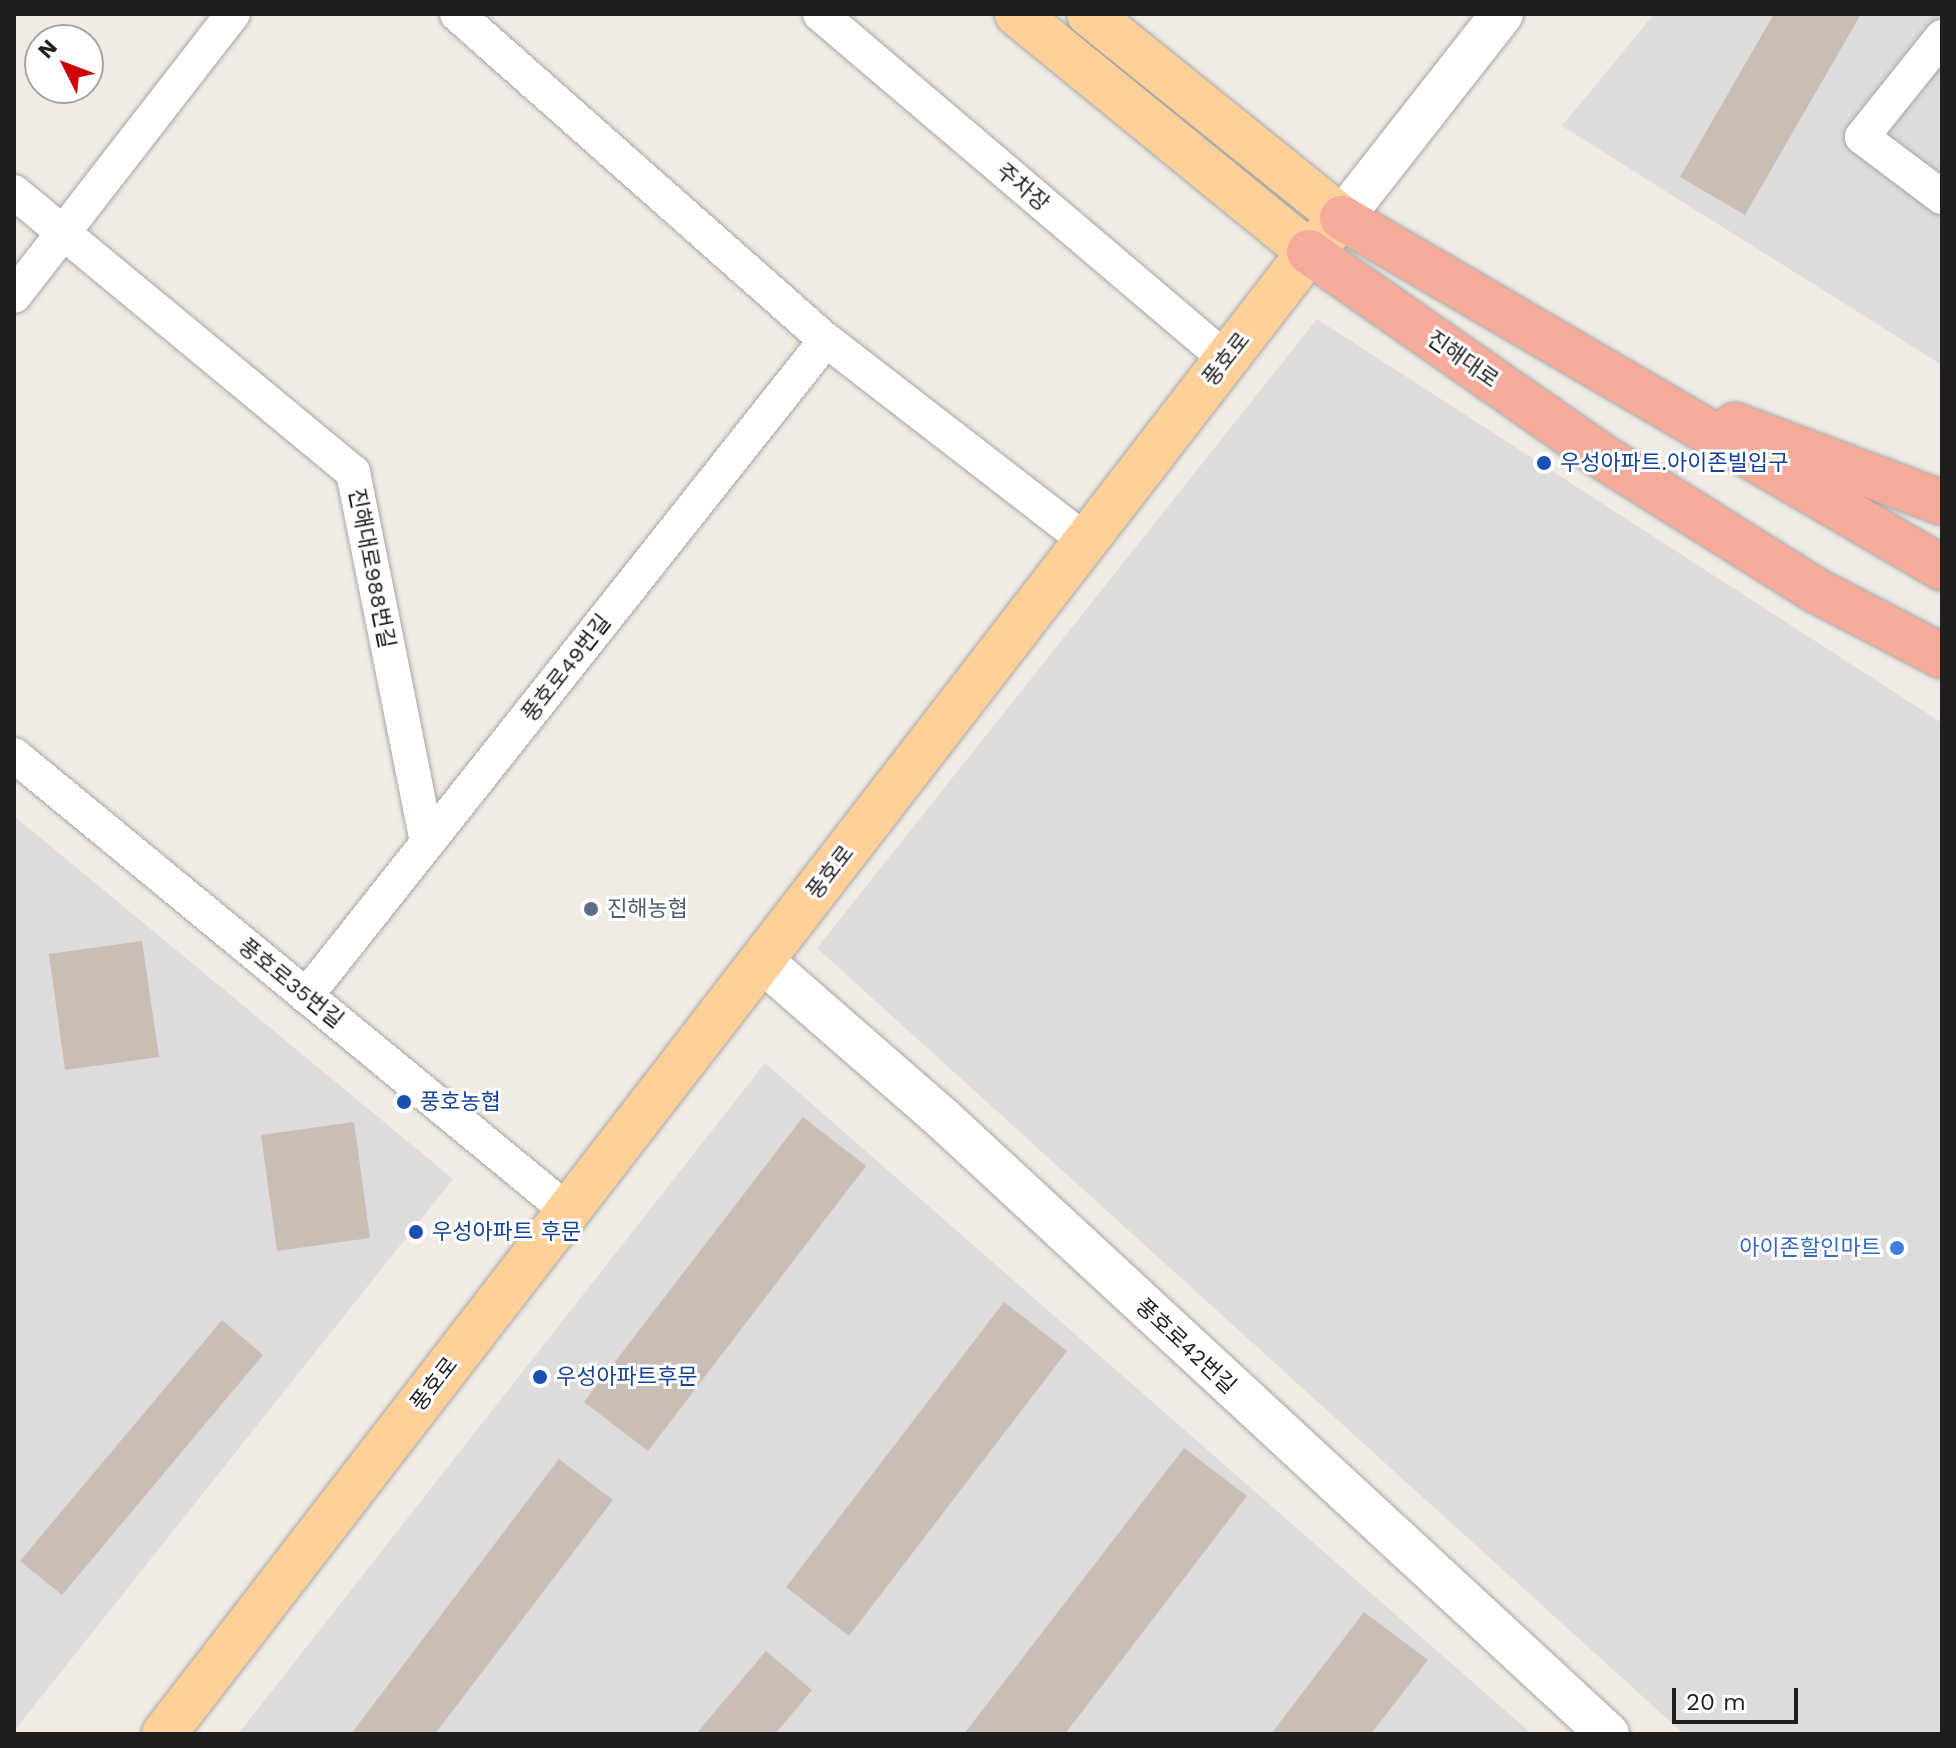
<!DOCTYPE html>
<html>
<head>
<meta charset="utf-8">
<style>
  body { margin:0 }
  #map { position:relative; width:1956px; height:1748px; overflow:hidden; background:#f0ece4; font-family:"Work Sans","Noto Sans KR",sans-serif }
  div>[style] { position:absolute }
  [style*='--x'] { left:calc(var(--x)*1px); top:calc(var(--y)*1px); width:calc(var(--w)*1px); rotate:calc(var(--a)*1deg) }
  .residential>* { inset:0; background:#dddbdb }
  .building>* { inset:0; background:#c8beb6 }
  .roads { filter:drop-shadow(0 0 2px #a5a5a5) drop-shadow(0 0 2px #a5a5a5) }
  .minor>* { height:34px; margin:-17px; padding:0 17px; transform-origin:17px; border-radius:17px; background:#fff }
  .tertiary>* { height:42px; margin:-21px; padding:0 21px; transform-origin:21px; border-radius:21px; background:#fff }
  .primary>* { height:44px; margin:-22px; padding:0 22px; transform-origin:22px; border-radius:22px; background:#ffd09a }
  .trunk>* { height:44px; margin:-22px; padding:0 22px; transform-origin:22px; border-radius:22px; background:#f6aa9a }
  .dots>* { width:22px; height:22px; translate:-50% -50%; box-sizing:border-box; border:4px solid #fff; border-radius:50% }
  span { translate:-50% -50%; white-space:nowrap; text-align:center; line-height:1.15; -webkit-text-stroke:6px #fff; paint-order:stroke }
  .street-label { font-size:22px; color:#1e1e1e }
  .transit-label { font-size:22px; color:#164399 }
  .left { translate:0 -50%; text-align:left }
  .service-label { font-size:22px; color:#4e5e75 }
  .shop-label { font-size:22px; color:#366cbe }
  .right { translate:-100% -50%; text-align:right }
  .frame { position:absolute; inset:0; border:16px solid #1e1e1e; pointer-events:none }
  .north { position:absolute; left:24px; top:24px; width:80px; height:80px; box-sizing:border-box; background:#fff; border:2px solid #a5a5a5; border-radius:50%; rotate:312deg; font-size:22px; font-weight:700; line-height:32px; text-align:center; color:#1e1e1e }
  .north::after { content:''; display:block; margin:auto; width:28px; height:36px; background:#cd0006; clip-path:polygon(50% 0,100% 100%,50% 72%,0 100%) }
  .scale { position:absolute; left:1672px; top:1688px; width:126px; height:36px; box-sizing:border-box; border:4px solid #1e1e1e; border-top:0; padding-left:10px; font-size:24px; line-height:28px; white-space:nowrap; color:#1e1e1e; -webkit-text-stroke:6px #fff; paint-order:stroke }
</style>
</head>
<body>
<div id="map">
  <div class="residential">
    <i style="clip-path:polygon(1654px 14px,1942px 14px,1942px 365px,1562px 126px)"></i>
    <i style="clip-path:polygon(1317px 319px,1942px 723px,1942px 1734px,1684px 1734px,817px 948px)"></i>
    <i style="clip-path:polygon(14px 816px,453px 1179px,14px 1731px)"></i>
    <i style="clip-path:polygon(765px 1063px,1532px 1734px,238px 1734px)"></i>
  </div>
  <div class="building">
    <i style="clip-path:polygon(1774px 14px,1861px 14px,1745px 215px,1680px 177px)"></i>
    <i style="clip-path:polygon(142px 941px,159px 1057px,65px 1070px,49px 954px)"></i>
    <i style="clip-path:polygon(803px 1117px,866px 1166px,648px 1451px,584px 1402px)"></i>
    <i style="clip-path:polygon(354px 1122px,370px 1238px,277px 1251px,261px 1135px)"></i>
    <i style="clip-path:polygon(1004px 1302px,1067px 1351px,849px 1636px,786px 1587px)"></i>
    <i style="clip-path:polygon(222px 1320px,263px 1355px,62px 1595px,20px 1561px)"></i>
    <i style="clip-path:polygon(1184px 1448px,1247px 1496px,1065px 1734px,964px 1734px)"></i>
    <i style="clip-path:polygon(559px 1459px,613px 1500px,435px 1734px,351px 1734px)"></i>
    <i style="clip-path:polygon(1364px 1612px,1428px 1660px,1371px 1734px,1271px 1734px)"></i>
    <i style="clip-path:polygon(766px 1651px,812px 1690px,775px 1734px,696px 1734px)"></i>
  </div>
  <div class="roads">
    <div class="minor">
      <i style="--x:457;--y:14;--w:492;--a:41.5"></i>
      <i style="--x:826;--y:340;--w:329;--a:37.7"></i>
      <i style="--x:820;--y:14;--w:533;--a:40.36"></i>
      <i style="--x:1942;--y:37;--w:128;--a:128.7"></i>
      <i style="--x:1862;--y:137;--w:100;--a:36.9"></i>
      <i style="--x:14;--y:192;--w:440;--a:39.6"></i>
      <i style="--x:353;--y:472;--w:378;--a:78.7"></i>
      <i style="--x:14;--y:296;--w:357;--a:-52.2"></i>
      <i style="--x:14;--y:755;--w:718;--a:39.46"></i>
      <i style="--x:306;--y:996;--w:837;--a:-51.6"></i>
    </div>
    <div class="tertiary">
      <i style="--x:1342;--y:218;--w:259;--a:-51.9"></i>
      <i style="--x:762;--y:961;--w:239;--a:41.1"></i>
      <i style="--x:942;--y:1118;--w:907;--a:42.77"></i>
    </div>
    <div class="primary">
      <i style="--x:1017;--y:14;--w:377;--a:39.2"></i>
      <i style="--x:164;--y:1734;--w:1873;--a:-52.31"></i>
      <i style="--x:1309;--y:252;--w:47;--a:-45.9"></i>
      <i style="--x:1342;--y:218;--w:325;--a:-141.1"></i>
    </div>
    <div class="trunk">
      <i style="--x:1342;--y:218;--w:695;--a:30.26"></i>
      <i style="--x:1309;--y:252;--w:355;--a:34.9"></i>
      <i style="--x:1600;--y:455;--w:256;--a:32.1"></i>
      <i style="--x:1817;--y:591;--w:141;--a:27.5"></i>
      <i style="--x:1735;--y:425;--w:221;--a:20.6"></i>
    </div>
  </div>
  <div class="dots">
    <i style="left:1544px;top:463px;background:#1a4fb4"></i>
    <i style="left:591px;top:909px;background:#5c6f8a"></i>
    <i style="left:404px;top:1102px;background:#1a4fb4"></i>
    <i style="left:416px;top:1232px;background:#1a4fb4"></i>
    <i style="left:1897px;top:1248px;background:#3f7fe0"></i>
    <i style="left:540px;top:1377px;background:#1a4fb4"></i>
  </div>
  <div class="street-label">
    <span style="left:1023px;top:187px;rotate:40deg">주차장</span>
    <span style="left:1226px;top:359px;rotate:-52deg">풍호로</span>
    <span style="left:1463px;top:359px;rotate:35deg">진해대로</span>
    <span style="left:372px;top:568px;rotate:79deg">진해대로988번길</span>
    <span style="left:566px;top:668px;rotate:-52deg">풍호로49번길</span>
    <span style="left:830px;top:872px;rotate:-52deg">풍호로</span>
    <span style="left:291px;top:983px;rotate:39deg">풍호로35번길</span>
    <span style="left:1186px;top:1346px;rotate:43deg">풍호로42번길</span>
    <span style="left:434px;top:1384px;rotate:-52deg">풍호로</span>
  </div>
  <div class="transit-label">
    <span class="left" style="left:1560px;top:463px">우성아파트.아이존빌입구</span>
    <span class="left" style="left:420px;top:1102px">풍호농협</span>
    <span class="left" style="left:432px;top:1232px">우성아파트 후문</span>
    <span class="left" style="left:556px;top:1377px">우성아파트후문</span>
  </div>
  <div class="service-label">
    <span class="left" style="left:607px;top:909px">진해농협</span>
  </div>
  <div class="shop-label">
    <span class="right" style="left:1881px;top:1248px">아이존할인마트</span>
  </div>
  <div class="frame"></div>
  <div class="north">N</div>
  <div class="scale">20 m</div>
</div>
</body>
</html>
